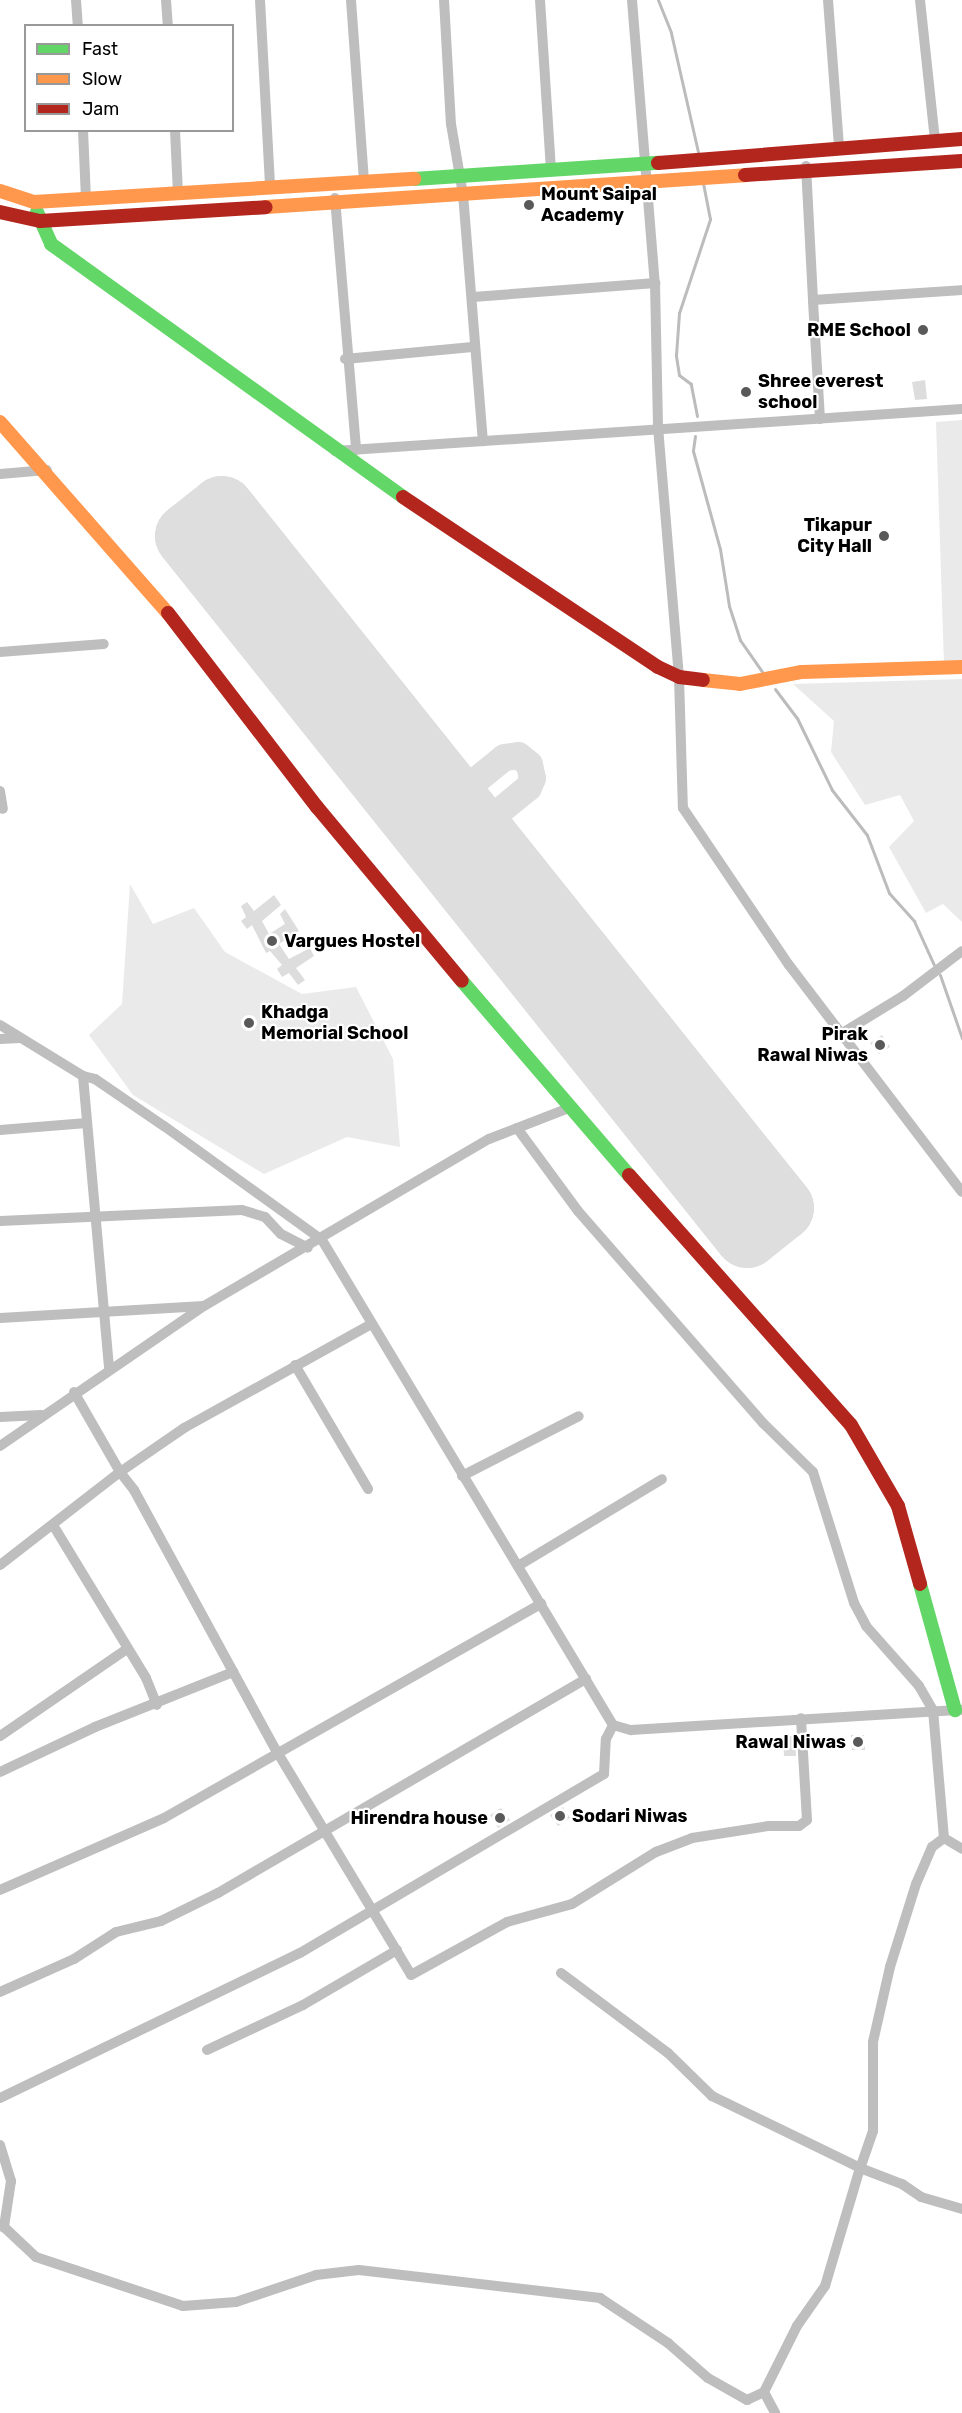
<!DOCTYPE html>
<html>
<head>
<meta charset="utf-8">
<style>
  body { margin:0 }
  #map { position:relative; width:962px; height:2413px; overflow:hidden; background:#fff; font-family:Rubik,sans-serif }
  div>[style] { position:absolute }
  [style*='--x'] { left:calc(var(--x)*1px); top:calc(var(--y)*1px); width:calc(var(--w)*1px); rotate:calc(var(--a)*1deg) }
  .green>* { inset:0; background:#eaeaea }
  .stream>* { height:3px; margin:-1.5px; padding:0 1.5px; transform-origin:1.5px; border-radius:1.5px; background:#bcbcbc }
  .taxiway>* { height:27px; margin:-13.5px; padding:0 13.5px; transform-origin:13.5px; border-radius:13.5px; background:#dedede }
  .runway>* { height:66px; margin:-33px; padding:0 33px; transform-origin:33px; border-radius:33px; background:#dedede }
  .building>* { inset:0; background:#ddd }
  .street>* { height:10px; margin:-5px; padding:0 5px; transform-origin:5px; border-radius:5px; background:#bebebe }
  .fast>* { height:14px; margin:-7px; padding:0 7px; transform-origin:7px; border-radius:7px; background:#63d668 }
  .slow>* { height:14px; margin:-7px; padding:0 7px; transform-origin:7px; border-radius:7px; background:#ff974d }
  .jam>* { height:14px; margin:-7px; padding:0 7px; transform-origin:7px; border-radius:7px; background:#b3261e }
  .dots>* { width:16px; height:16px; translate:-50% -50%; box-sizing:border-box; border:3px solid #fff; border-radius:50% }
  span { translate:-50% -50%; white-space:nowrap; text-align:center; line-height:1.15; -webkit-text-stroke:4.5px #fff; paint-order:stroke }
  .poi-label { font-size:18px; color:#000; font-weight:700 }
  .left { translate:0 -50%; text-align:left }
  .right { translate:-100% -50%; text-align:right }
  .legend { position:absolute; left:24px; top:24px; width:210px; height:108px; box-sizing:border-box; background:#fff; border:2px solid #999; margin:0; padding:8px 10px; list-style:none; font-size:18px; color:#000 }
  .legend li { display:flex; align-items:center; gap:12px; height:30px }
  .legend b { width:30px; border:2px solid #999 }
</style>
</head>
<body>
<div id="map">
  <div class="green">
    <i style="clip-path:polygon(962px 420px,962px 669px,944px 663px,936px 422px)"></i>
    <i style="clip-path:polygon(962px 679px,962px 922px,943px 904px,926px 913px,889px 847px,914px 821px,900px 795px,865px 805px,831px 752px,834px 721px,793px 684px)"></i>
    <i style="clip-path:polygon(130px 884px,153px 924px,194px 908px,225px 952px,302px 994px,356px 987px,393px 1059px,400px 1147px,347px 1137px,264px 1174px,133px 1095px,89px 1035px,122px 1004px)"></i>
  </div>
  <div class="stream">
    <i style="--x:658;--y:0;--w:35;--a:68"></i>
    <i style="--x:671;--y:33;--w:122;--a:77.2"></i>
    <i style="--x:697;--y:416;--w:33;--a:-101"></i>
    <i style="--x:691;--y:384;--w:15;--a:-143"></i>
    <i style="--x:679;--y:375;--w:20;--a:-99"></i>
    <i style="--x:676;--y:355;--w:42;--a:-85.9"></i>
    <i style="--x:679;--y:313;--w:99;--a:-71.7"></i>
    <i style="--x:710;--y:219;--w:36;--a:-101"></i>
    <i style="--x:695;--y:436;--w:15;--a:98"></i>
    <i style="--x:693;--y:451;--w:102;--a:74.6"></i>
    <i style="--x:720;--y:549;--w:58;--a:81"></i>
    <i style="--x:729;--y:606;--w:36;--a:72"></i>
    <i style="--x:740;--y:640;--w:40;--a:55.1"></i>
    <i style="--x:775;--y:689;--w:36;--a:53"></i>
    <i style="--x:797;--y:718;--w:80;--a:64.1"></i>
    <i style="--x:832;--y:790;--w:57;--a:52.1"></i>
    <i style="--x:867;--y:835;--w:62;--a:69.2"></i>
    <i style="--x:889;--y:893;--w:38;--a:48"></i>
    <i style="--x:914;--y:921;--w:48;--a:65.6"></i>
    <i style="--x:940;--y:975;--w:67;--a:70.8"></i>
  </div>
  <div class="taxiway">
    <i style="--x:436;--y:812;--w:87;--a:-39"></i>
    <i style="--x:504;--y:757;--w:14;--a:-8"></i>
    <i style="--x:518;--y:755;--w:14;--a:39"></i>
    <i style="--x:529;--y:764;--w:14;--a:78"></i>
    <i style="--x:532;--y:778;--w:10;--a:114"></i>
    <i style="--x:528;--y:787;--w:87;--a:140.6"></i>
  </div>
  <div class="runway">
    <i style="--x:222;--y:509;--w:895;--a:51.35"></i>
    <i style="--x:781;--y:1208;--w:43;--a:141.5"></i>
    <i style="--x:747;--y:1235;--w:895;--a:-128.65"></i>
    <i style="--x:188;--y:536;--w:43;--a:-38.5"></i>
  </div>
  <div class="building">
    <i style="clip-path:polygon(925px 380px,927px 399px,915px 400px,912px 382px)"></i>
    <i style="clip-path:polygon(274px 895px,281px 905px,262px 921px,269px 934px,285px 924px,280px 914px,285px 909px,299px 931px,279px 944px,289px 959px,310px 948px,314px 956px,296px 968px,305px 980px,298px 985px,289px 973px,282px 977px,277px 969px,282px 965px,270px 951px,266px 953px,252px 925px,247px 929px,241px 921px,246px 917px,241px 906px,247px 902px,254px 911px)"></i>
    <i style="clip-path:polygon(882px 1035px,890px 1047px,879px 1054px,870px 1043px)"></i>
    <i style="clip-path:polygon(851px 1735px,864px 1735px,865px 1750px,852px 1750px)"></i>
    <i style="clip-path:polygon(783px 1736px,795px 1736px,796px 1756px,784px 1756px)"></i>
    <i style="clip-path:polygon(563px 1807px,570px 1818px,558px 1826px,550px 1815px)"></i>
    <i style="clip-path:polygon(501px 1808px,510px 1820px,498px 1828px,490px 1815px)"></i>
  </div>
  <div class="street">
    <i style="--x:76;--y:0;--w:26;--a:86"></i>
    <i style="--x:166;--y:0;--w:26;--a:86"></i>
    <i style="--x:260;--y:0;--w:187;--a:86.9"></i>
    <i style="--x:351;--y:0;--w:181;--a:85.9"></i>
    <i style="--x:444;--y:0;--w:124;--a:86.8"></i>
    <i style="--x:451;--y:124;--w:71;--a:80.3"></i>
    <i style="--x:463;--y:194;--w:248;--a:85.4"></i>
    <i style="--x:540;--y:0;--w:171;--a:86.3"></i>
    <i style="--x:632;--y:0;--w:284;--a:85.4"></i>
    <i style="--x:655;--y:283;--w:144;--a:88.8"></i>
    <i style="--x:658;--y:427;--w:251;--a:85.2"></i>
    <i style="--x:679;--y:677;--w:131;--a:88.3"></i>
    <i style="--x:683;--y:808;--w:189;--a:56"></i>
    <i style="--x:789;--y:965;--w:285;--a:52.7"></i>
    <i style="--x:828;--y:0;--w:148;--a:85.7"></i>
    <i style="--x:920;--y:0;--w:142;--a:83.9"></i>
    <i style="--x:83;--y:130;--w:69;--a:87.5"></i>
    <i style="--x:175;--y:130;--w:63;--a:87.3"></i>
    <i style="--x:806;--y:166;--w:134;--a:87"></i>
    <i style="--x:335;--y:198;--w:253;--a:85.2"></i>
    <i style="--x:473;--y:297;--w:183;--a:-4.4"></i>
    <i style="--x:345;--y:359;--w:128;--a:-5.4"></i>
    <i style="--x:820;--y:419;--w:119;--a:-93.4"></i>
    <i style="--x:813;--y:300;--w:149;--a:-3.8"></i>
    <i style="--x:335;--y:451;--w:628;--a:-3.83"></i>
    <i style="--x:0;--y:474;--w:47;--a:-4.9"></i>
    <i style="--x:0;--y:652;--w:104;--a:-4.4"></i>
    <i style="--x:0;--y:791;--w:18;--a:81"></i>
    <i style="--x:0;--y:1025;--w:97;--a:31.6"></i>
    <i style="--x:83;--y:1076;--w:293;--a:84.9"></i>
    <i style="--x:844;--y:1032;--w:69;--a:-31.4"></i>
    <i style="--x:903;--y:996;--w:74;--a:-37.3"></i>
    <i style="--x:0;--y:1039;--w:20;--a:-3"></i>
    <i style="--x:83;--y:1076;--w:12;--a:14"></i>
    <i style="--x:95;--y:1079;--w:83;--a:34.3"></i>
    <i style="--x:164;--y:1126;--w:195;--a:35.8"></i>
    <i style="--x:322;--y:1240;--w:566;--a:59.04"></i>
    <i style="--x:613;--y:1725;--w:19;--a:16"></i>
    <i style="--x:631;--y:1730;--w:331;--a:-3.5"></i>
    <i style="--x:517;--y:1128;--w:103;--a:53.7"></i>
    <i style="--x:578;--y:1211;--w:281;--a:48.9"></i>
    <i style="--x:763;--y:1423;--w:70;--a:44.4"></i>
    <i style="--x:813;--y:1472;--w:137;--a:72.6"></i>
    <i style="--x:854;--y:1603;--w:26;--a:62"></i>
    <i style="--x:866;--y:1626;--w:80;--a:48.5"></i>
    <i style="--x:919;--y:1686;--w:28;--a:60"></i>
    <i style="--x:933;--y:1710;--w:128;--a:85.1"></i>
    <i style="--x:944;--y:1838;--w:21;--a:31"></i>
    <i style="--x:0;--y:1130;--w:87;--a:-4.6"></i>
    <i style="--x:0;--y:1221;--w:242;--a:-2.6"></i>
    <i style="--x:242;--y:1210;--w:24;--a:17"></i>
    <i style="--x:265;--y:1217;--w:23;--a:47"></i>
    <i style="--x:281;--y:1234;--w:30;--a:27"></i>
    <i style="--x:0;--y:1318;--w:204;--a:-3.4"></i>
    <i style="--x:295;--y:1365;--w:144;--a:59.5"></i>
    <i style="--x:74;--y:1392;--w:92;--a:60.1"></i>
    <i style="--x:120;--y:1472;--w:78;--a:-34.5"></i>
    <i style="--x:184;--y:1428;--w:213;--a:-29"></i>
    <i style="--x:0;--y:1417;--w:41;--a:-2.8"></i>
    <i style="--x:0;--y:1446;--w:247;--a:-34.5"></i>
    <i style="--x:204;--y:1306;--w:330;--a:-30.4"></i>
    <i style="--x:489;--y:1139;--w:86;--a:-21.2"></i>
    <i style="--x:462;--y:1476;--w:131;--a:-27.1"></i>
    <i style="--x:53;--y:1525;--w:179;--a:58.7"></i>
    <i style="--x:146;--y:1678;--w:29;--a:68"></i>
    <i style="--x:0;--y:1565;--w:152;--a:-37.8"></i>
    <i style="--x:120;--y:1472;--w:23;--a:52"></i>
    <i style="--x:134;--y:1490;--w:296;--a:61.4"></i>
    <i style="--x:276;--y:1750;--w:262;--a:59"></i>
    <i style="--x:411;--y:1975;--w:110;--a:-28.9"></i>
    <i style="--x:507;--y:1922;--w:67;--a:-15.5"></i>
    <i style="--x:572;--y:1904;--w:99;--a:-31.8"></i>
    <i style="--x:656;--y:1852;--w:39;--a:-21"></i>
    <i style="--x:692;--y:1838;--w:78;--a:-8.9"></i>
    <i style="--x:769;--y:1826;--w:30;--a:0"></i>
    <i style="--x:799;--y:1826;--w:10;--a:-37"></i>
    <i style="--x:807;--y:1820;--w:102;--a:-93.4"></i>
    <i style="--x:518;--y:1566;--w:168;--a:-31.1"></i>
    <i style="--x:0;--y:1736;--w:154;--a:-34.4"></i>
    <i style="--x:0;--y:1772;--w:105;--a:-25.3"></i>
    <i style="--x:95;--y:1727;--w:149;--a:-21.7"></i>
    <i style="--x:944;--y:1838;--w:15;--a:143"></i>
    <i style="--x:932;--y:1847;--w:40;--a:113.4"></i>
    <i style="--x:916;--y:1884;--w:87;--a:107.4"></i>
    <i style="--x:890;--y:1967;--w:77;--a:102.8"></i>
    <i style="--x:873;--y:2042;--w:89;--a:90"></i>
    <i style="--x:873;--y:2131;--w:39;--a:109"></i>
    <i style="--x:860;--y:2168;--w:45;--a:20.9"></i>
    <i style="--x:902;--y:2184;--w:23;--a:34"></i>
    <i style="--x:921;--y:2197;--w:43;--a:16.3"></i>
    <i style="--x:0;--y:1890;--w:179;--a:-23.7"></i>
    <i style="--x:164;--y:1818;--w:434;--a:-29.6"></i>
    <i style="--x:561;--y:1973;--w:134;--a:36.8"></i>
    <i style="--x:668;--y:2053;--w:62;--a:44.3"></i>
    <i style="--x:712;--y:2096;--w:165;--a:25.9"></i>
    <i style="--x:860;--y:2168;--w:123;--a:106.5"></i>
    <i style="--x:825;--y:2286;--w:49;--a:125"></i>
    <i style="--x:797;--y:2326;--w:74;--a:116.6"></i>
    <i style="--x:764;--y:2392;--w:24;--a:62"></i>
    <i style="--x:0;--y:1992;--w:81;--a:-24"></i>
    <i style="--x:74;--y:1959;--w:50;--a:-32.7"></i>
    <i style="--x:116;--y:1932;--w:46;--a:-13.7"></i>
    <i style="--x:161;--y:1921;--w:64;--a:-26.2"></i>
    <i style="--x:218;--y:1893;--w:426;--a:-30.2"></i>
    <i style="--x:207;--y:2050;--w:106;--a:-25.1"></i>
    <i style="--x:303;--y:2005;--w:109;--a:-30.3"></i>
    <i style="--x:0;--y:2098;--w:333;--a:-25.8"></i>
    <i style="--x:300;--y:1953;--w:353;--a:-30.5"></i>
    <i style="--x:604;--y:1774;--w:35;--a:-87"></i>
    <i style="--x:606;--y:1739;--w:16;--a:-63"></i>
    <i style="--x:0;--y:2145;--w:38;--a:73"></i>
    <i style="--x:11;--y:2181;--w:47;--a:98.7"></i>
    <i style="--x:4;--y:2227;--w:4;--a:-166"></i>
    <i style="--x:4;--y:2227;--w:44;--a:43.2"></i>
    <i style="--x:36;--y:2257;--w:155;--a:18.4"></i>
    <i style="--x:183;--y:2306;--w:53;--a:-4.3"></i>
    <i style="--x:236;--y:2302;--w:84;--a:-18.6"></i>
    <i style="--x:316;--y:2275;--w:43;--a:-6.6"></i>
    <i style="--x:359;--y:2270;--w:243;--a:6.6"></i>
    <i style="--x:600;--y:2298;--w:82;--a:33.5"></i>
    <i style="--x:668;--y:2343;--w:53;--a:41.2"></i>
    <i style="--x:708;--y:2378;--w:45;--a:29.4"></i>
    <i style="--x:747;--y:2400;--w:19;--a:-25"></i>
  </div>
  <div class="fast">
    <i style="--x:414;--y:179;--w:245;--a:-3.8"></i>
    <i style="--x:37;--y:212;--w:35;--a:66"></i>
    <i style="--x:51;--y:244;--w:433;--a:35.7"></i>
    <i style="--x:462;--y:981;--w:256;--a:49.3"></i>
    <i style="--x:920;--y:1584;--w:131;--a:74.5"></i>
  </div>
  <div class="slow">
    <i style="--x:0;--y:191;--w:36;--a:18"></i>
    <i style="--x:34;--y:202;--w:381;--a:-3.5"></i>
    <i style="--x:266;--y:207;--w:480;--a:-3.8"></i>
    <i style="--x:0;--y:422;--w:254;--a:48.7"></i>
    <i style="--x:703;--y:680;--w:37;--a:6"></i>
    <i style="--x:740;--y:684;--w:63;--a:-11"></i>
    <i style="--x:802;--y:672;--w:160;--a:-1.8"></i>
  </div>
  <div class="jam">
    <i style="--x:658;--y:163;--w:305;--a:-4.5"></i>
    <i style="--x:745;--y:175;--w:217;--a:-3.7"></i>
    <i style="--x:0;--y:212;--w:41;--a:12.7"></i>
    <i style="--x:40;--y:221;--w:226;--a:-3.5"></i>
    <i style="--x:403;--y:497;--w:306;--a:33.7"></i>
    <i style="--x:658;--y:667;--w:23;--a:25"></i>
    <i style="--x:679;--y:677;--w:24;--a:7"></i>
    <i style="--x:168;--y:613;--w:245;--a:52.5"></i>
    <i style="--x:317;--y:807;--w:226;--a:50.2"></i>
    <i style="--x:629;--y:1175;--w:334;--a:48.4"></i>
    <i style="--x:851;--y:1425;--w:94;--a:59.9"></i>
    <i style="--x:898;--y:1506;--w:81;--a:74.2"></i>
  </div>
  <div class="dots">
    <i style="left:529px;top:205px;background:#595959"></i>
    <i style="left:923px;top:330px;background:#595959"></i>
    <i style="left:746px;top:392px;background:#595959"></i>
    <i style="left:884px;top:536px;background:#595959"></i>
    <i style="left:272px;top:941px;background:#595959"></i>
    <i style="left:249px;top:1023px;background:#595959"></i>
    <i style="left:880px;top:1045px;background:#595959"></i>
    <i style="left:858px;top:1742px;background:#595959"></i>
    <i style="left:560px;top:1816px;background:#595959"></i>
    <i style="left:500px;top:1818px;background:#595959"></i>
  </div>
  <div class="poi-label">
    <span class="left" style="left:541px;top:205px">Mount Saipal<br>Academy</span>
    <span class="right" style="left:911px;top:330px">RME School</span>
    <span class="left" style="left:758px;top:392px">Shree everest<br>school</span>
    <span class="right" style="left:872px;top:536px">Tikapur<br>City Hall</span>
    <span class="left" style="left:284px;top:941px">Vargues Hostel</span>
    <span class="left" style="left:261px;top:1023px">Khadga<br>Memorial School</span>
    <span class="right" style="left:868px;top:1045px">Pirak<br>Rawal Niwas</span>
    <span class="right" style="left:846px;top:1742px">Rawal Niwas</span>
    <span class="left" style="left:572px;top:1816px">Sodari Niwas</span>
    <span class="right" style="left:488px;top:1818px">Hirendra house</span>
  </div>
  <ul class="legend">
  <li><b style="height:8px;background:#63d668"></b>Fast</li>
  <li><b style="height:8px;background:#ff974d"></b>Slow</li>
  <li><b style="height:8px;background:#b3261e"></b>Jam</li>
  </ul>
</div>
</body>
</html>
